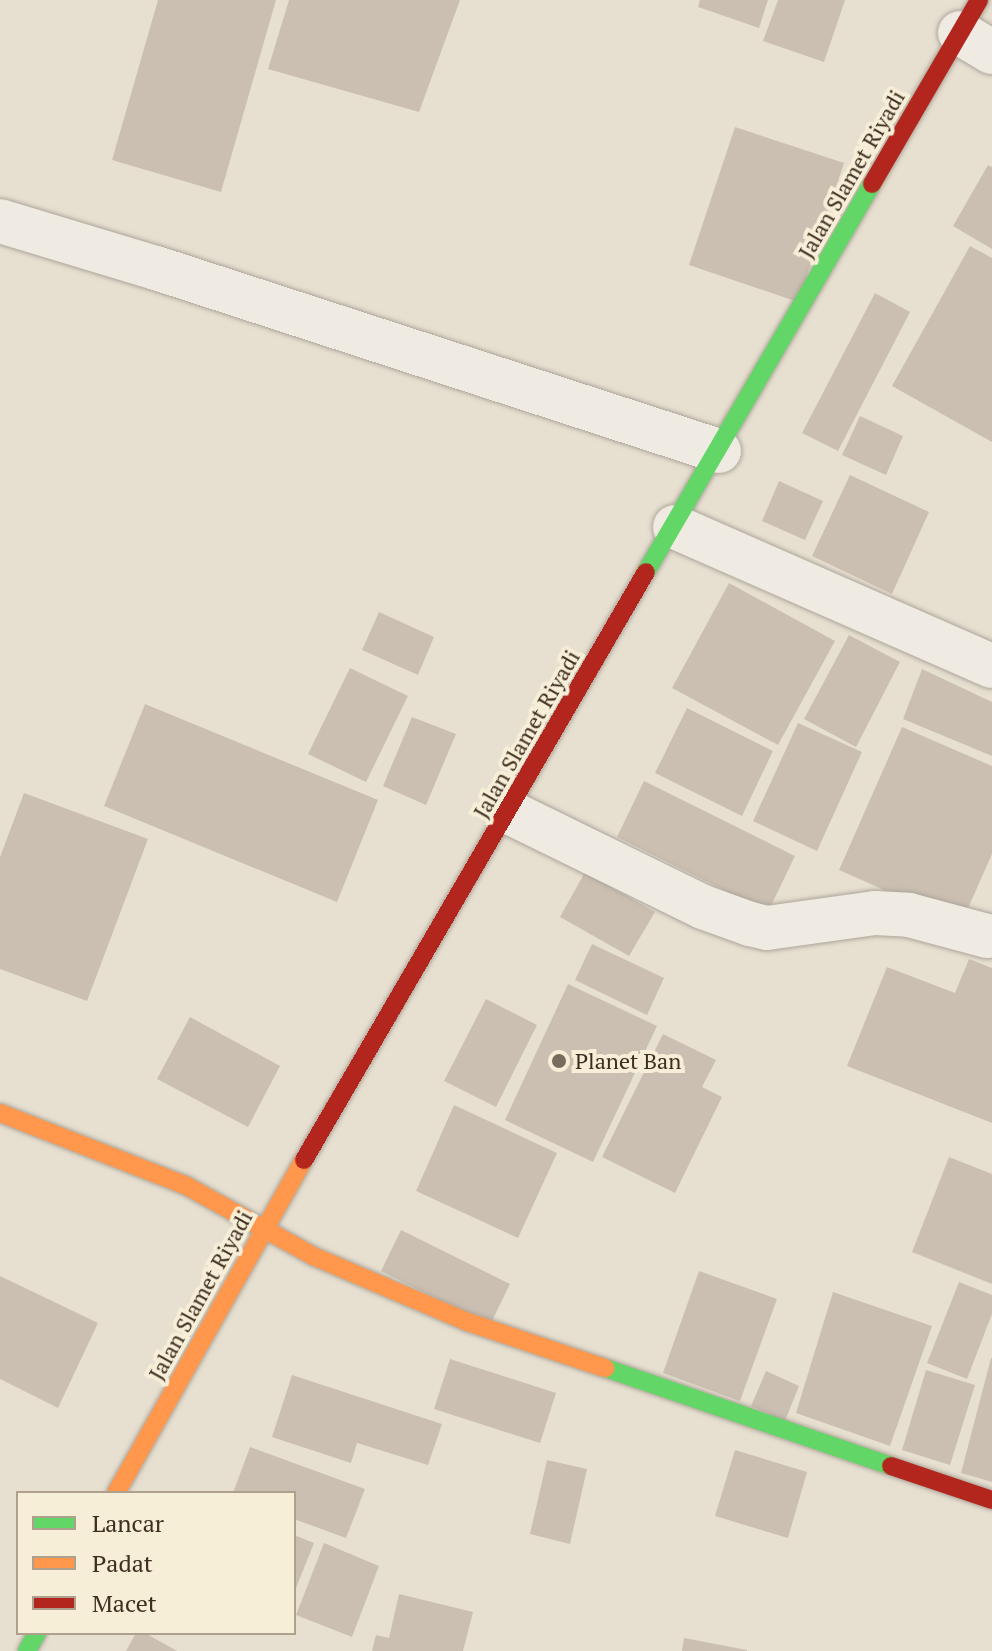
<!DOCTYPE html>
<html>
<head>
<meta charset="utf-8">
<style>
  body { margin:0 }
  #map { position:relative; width:992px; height:1651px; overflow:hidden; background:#e7e0d1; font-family:"PT Serif",serif }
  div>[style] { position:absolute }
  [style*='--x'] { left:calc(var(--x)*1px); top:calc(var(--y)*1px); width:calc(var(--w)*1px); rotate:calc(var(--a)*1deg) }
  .building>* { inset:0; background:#cbbfb2 }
  .roads { filter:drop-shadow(0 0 2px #ada599) drop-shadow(0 0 2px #ada599) }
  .street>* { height:44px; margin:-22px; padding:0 22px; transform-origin:22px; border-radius:22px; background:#efebe3 }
  .fast>* { height:18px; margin:-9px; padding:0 9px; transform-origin:9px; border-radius:9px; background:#63d668 }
  .slow>* { height:18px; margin:-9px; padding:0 9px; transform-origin:9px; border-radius:9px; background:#ff974d }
  .jam>* { height:18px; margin:-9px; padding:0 9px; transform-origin:9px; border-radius:9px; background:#b3261e }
  .dots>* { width:22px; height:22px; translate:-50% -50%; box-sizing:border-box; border:4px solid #f7eed8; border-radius:50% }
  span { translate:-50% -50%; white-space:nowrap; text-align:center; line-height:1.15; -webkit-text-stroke:8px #f7eed8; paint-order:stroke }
  .street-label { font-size:22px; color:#3d2e20 }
  .poi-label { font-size:22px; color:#3d2e20 }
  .left { translate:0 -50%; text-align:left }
  .legend { position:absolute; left:16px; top:1491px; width:280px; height:144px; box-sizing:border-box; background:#f7eed8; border:2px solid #ada18e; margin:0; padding:10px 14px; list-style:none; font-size:24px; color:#3d2e20 }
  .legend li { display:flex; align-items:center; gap:16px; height:40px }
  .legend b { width:40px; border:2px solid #ada18e }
</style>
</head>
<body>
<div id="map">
  <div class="building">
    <i style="clip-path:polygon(158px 0,276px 0,221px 192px,112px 160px)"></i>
    <i style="clip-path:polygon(289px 0,460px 0,419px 112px,268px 69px)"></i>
    <i style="clip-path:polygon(700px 0,768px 0,759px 28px,698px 7px)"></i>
    <i style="clip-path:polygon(778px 0,845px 0,824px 62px,763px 41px)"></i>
    <i style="clip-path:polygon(735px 127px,844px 163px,798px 302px,689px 265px)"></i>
    <i style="clip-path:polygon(988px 165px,992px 167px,992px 249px,953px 226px)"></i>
    <i style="clip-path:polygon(970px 246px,992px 258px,992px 442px,892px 386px)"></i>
    <i style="clip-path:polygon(875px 293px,910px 312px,838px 451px,802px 433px)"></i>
    <i style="clip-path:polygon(860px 416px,903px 436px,886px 475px,842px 455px)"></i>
    <i style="clip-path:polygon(850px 475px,929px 512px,892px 594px,812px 556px)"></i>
    <i style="clip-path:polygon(779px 481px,823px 501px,805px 540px,762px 521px)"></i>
    <i style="clip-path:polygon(729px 583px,835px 641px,778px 745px,672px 688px)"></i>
    <i style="clip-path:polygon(379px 612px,434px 637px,418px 675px,362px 650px)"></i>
    <i style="clip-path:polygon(849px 635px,900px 662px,856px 747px,804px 719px)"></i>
    <i style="clip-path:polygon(350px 668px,408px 696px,366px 782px,308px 754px)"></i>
    <i style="clip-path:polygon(922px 669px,992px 702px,992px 756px,903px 719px)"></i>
    <i style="clip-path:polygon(145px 704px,378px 800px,337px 902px,104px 806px)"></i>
    <i style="clip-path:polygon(687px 708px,773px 751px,742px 816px,655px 773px)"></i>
    <i style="clip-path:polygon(412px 717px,456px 734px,426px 805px,383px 786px)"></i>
    <i style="clip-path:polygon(798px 723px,862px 752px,817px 851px,753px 821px)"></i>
    <i style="clip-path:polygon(902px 727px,992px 766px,992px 854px,961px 924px,839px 870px)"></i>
    <i style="clip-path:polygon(644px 781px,795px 856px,768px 912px,617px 837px)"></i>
    <i style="clip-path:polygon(24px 793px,148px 839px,87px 1001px,0 969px,0 857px)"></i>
    <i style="clip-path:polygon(585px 872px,655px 912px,629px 956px,560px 917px)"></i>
    <i style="clip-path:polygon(592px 944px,664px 978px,647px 1015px,575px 980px)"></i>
    <i style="clip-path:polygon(969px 959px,992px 968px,992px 1123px,847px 1066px,887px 967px,955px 993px)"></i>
    <i style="clip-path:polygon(568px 984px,657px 1026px,593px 1162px,505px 1120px)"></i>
    <i style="clip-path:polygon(486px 999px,537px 1025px,496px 1107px,444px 1081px)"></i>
    <i style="clip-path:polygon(190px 1017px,280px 1066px,248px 1127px,157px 1079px)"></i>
    <i style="clip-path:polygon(663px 1034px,716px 1060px,702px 1087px,722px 1097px,675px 1193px,602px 1157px)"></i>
    <i style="clip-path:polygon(454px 1105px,557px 1153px,518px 1238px,416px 1191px)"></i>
    <i style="clip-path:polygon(949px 1157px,992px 1174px,992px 1284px,912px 1252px)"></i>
    <i style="clip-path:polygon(401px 1230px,510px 1284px,490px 1325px,381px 1271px)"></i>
    <i style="clip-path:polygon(699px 1271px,777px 1299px,740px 1401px,663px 1373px)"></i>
    <i style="clip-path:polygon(0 1276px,98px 1323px,58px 1408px,0 1379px)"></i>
    <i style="clip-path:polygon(959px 1282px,992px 1295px,992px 1314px,967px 1379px,927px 1363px)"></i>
    <i style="clip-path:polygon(833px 1292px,932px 1326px,890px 1446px,796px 1413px)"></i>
    <i style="clip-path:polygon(991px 1358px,992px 1358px,992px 1482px,961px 1473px)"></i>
    <i style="clip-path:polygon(450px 1359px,556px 1393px,540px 1443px,434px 1409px)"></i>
    <i style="clip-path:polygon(926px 1370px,975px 1385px,950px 1465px,902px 1450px)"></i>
    <i style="clip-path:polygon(766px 1371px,799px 1386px,785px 1421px,751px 1406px)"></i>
    <i style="clip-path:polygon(292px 1375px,442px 1424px,428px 1465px,357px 1443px,351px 1463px,272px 1437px)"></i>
    <i style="clip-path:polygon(250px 1447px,365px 1489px,346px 1538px,294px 1519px,294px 1493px,233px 1493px)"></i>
    <i style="clip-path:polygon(735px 1450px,807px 1472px,788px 1538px,715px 1516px)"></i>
    <i style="clip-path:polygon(547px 1460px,587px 1469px,570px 1544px,530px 1534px)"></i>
    <i style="clip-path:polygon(294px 1535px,314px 1543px,294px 1593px)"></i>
    <i style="clip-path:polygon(324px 1543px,379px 1566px,352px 1637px,296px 1615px)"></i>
    <i style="clip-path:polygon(399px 1594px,473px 1612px,463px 1651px,372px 1651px,376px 1635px,389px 1638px)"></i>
    <i style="clip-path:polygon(136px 1633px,145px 1633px,177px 1651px,126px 1651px)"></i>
    <i style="clip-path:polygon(684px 1638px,747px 1650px,747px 1651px,682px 1651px)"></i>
  </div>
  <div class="roads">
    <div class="street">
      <i style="--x:960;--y:33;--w:37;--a:31"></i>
      <i style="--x:0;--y:221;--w:163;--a:16.8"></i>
      <i style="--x:156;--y:268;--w:592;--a:18.01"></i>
      <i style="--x:675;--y:527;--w:346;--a:23.7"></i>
      <i style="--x:509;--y:812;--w:216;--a:26.1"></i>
      <i style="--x:703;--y:907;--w:50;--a:19.9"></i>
      <i style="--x:750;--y:924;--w:17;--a:13"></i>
      <i style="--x:767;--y:928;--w:109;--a:-7.9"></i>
      <i style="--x:875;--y:913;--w:34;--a:3"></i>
      <i style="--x:909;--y:915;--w:81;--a:15.1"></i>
    </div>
    <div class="fast">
      <i style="--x:646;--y:572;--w:449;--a:-59.8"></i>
      <i style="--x:605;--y:1368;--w:302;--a:18.9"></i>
      <i style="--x:27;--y:1651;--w:21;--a:-61"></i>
    </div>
    <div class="slow">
      <i style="--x:0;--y:1113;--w:199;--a:21.3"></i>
      <i style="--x:185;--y:1185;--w:146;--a:29"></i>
      <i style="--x:313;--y:1256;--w:168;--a:23.1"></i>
      <i style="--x:468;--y:1322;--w:145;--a:18.6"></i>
      <i style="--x:116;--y:1493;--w:382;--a:-60.6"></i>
    </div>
    <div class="jam">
      <i style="--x:872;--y:184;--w:213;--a:-59.8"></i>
      <i style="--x:304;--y:1160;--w:680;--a:-59.82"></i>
      <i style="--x:891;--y:1466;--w:107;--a:18.6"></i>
    </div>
  </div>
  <div class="dots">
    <i style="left:559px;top:1061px;background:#786c5e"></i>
  </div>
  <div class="street-label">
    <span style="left:851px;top:174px;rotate:-60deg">Jalan Slamet Riyadi</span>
    <span style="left:526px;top:734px;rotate:-60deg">Jalan Slamet Riyadi</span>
    <span style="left:200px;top:1295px;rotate:-61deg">Jalan Slamet Riyadi</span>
  </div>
  <div class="poi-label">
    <span class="left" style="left:575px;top:1061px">Planet Ban</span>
  </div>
  <ul class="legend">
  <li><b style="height:10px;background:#63d668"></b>Lancar</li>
  <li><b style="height:10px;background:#ff974d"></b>Padat</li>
  <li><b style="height:10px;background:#b3261e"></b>Macet</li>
  </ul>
</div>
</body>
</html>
